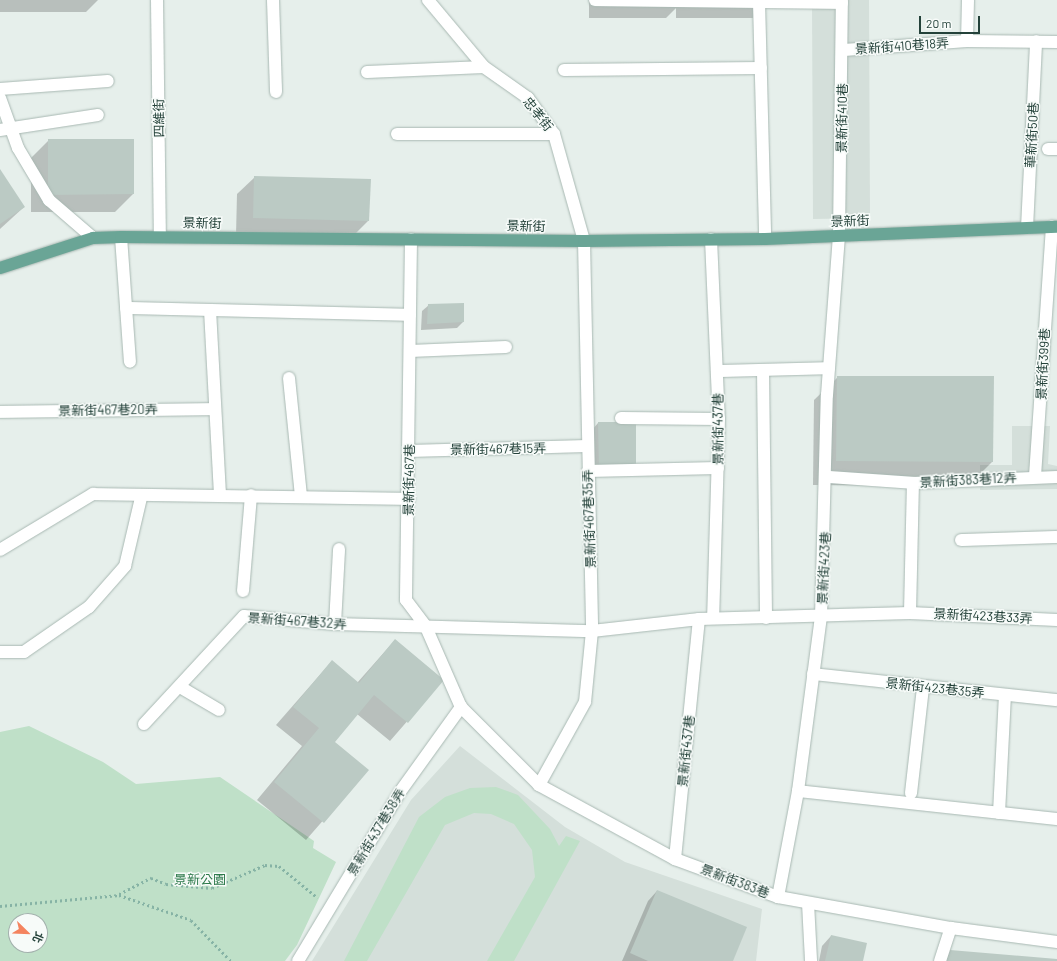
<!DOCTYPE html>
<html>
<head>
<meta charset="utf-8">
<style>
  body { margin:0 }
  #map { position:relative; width:1057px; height:961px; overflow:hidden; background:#e6efeb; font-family:Barlow,"Noto Sans TC",sans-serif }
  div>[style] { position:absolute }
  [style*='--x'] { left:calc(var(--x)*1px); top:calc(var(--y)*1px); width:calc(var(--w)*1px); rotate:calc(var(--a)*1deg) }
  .built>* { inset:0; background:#d4dfda }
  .green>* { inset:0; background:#bfe0c8 }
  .shadow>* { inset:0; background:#0003 }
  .building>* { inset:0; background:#bbcac4 }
  .path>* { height:2.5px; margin-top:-1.25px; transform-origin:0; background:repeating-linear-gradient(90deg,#86b3a5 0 2px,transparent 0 5px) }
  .roads { filter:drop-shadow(0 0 1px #a8b8b2) drop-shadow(0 0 1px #a8b8b2) }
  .minor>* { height:12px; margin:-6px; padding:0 6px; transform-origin:6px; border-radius:6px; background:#fff }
  .major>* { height:12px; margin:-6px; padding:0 6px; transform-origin:6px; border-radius:6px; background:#6aa596 }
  span { translate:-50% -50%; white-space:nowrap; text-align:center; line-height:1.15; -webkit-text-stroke:3px #f7fbf9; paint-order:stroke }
  .street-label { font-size:13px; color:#24423a }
  .park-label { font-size:13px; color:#2d7a4b }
  .north { position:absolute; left:8px; top:913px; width:40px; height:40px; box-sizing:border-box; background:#f7fbf9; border:1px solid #a3b1ad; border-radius:50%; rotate:113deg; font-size:11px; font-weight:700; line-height:16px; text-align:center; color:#24423a }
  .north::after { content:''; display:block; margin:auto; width:14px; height:18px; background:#f4845f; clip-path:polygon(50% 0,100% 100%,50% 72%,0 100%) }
  .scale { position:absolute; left:919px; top:16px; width:61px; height:18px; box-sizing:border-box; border:2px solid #24423a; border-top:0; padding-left:5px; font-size:12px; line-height:14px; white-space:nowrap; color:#24423a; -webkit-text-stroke:3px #f7fbf9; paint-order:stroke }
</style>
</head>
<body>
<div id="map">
  <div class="built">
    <i style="clip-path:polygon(812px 0,869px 0,870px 218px,813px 219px)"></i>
    <i style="clip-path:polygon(1012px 426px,1050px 426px,1048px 464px,1057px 466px,1057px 489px,980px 490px,980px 465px,1012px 465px)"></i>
    <i style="clip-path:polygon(460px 746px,565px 827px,625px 862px,762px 909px,756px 961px,312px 961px,411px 800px)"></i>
  </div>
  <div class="green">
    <i style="clip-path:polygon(evenodd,29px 726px,103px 762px,136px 784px,220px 777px,314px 841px,313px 848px,336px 862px,297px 945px,285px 961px,0 961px,0 732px,29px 726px,16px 921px,40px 921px,40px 945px,16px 945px,16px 921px)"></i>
    <i style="clip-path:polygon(496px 787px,518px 795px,550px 829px,559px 846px,566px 836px,580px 841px,514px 961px,487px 961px,535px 877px,532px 850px,514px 824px,491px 814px,474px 813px,445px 825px,367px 961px,344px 961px,419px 817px,445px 797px,470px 788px)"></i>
  </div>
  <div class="shadow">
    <i style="clip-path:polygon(0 0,98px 0,86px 12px,0 12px)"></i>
    <i style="clip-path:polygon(589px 0,771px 0,753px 18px,676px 18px,676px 8px,666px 18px,589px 18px)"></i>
    <i style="clip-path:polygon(49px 140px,133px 140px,133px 194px,115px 212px,31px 212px,31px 158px)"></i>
    <i style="clip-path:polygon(0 171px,24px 207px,0 229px)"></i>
    <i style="clip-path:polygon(255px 177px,368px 221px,351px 238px,236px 235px,237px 194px)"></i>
    <i style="clip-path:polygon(429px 305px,463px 322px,457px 328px,421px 330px,422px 311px)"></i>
    <i style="clip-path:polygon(838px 377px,992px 462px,968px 486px,813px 485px,814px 400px)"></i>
    <i style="clip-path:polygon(598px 423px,635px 423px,593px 472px,592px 430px)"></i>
    <i style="clip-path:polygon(395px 640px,443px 680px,390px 741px,357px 714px,334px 742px,367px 770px,306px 840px,257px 800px,302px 746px,276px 725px,332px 661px,357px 683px)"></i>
    <i style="clip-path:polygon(657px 891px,732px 961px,622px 961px,648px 901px)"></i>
    <i style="clip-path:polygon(831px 936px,862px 961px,819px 961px,822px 946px)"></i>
  </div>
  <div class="building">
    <i style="clip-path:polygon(48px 139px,134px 139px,134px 194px,48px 195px)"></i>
    <i style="clip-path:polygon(0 169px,25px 207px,0 224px)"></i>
    <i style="clip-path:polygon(254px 176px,371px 179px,369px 221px,253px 218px)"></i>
    <i style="clip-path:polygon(464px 303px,464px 322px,427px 324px,428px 304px)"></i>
    <i style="clip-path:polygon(837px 376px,994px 376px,993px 462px,836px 461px)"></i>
    <i style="clip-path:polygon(598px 422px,636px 422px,636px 466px,599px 466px)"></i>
    <i style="clip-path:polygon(395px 639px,444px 680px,408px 723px,374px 695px,335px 742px,369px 770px,324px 823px,274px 782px,319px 728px,293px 707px,332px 660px,359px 683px)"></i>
    <i style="clip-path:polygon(657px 890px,747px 927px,733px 961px,648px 961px,630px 953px)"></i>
    <i style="clip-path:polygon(831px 935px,867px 943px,863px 961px,825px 961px)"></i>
    <i style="clip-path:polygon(950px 950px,1057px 959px,1057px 961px,946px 961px)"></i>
  </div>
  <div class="path">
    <i style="--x:119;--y:894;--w:36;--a:-27"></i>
    <i style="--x:151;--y:878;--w:16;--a:22"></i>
    <i style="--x:166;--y:884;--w:46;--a:5"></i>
    <i style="--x:212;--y:888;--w:58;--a:-23.5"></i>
    <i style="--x:265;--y:865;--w:14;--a:4"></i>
    <i style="--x:279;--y:866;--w:50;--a:39.4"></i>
    <i style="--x:0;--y:906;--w:120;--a:-5.3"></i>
    <i style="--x:119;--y:895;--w:76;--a:19.1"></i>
    <i style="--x:191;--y:920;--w:57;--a:45.7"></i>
  </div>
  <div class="roads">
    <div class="minor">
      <i style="--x:157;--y:0;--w:236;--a:89.3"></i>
      <i style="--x:273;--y:0;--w:92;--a:88.1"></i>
      <i style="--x:428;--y:0;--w:87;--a:50.1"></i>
      <i style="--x:484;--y:67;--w:54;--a:35.2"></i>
      <i style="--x:528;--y:98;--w:44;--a:54.2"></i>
      <i style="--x:554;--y:134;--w:111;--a:74.3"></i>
      <i style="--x:584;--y:241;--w:390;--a:88.8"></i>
      <i style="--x:592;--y:631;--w:71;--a:95.6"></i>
      <i style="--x:585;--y:702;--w:95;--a:119"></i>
      <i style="--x:595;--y:0;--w:247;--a:0.7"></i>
      <i style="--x:759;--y:2;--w:237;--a:88.5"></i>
      <i style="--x:967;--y:41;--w:41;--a:-88.6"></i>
      <i style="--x:844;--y:50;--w:123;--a:-4.2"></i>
      <i style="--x:967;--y:41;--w:90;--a:0.6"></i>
      <i style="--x:564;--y:70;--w:197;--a:-0.6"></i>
      <i style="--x:367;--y:72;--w:117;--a:-2.4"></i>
      <i style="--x:0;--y:89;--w:108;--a:-4.2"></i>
      <i style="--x:0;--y:98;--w:53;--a:70.2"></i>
      <i style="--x:18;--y:148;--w:61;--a:59.2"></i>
      <i style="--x:49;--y:200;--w:58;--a:40.8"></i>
      <i style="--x:0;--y:130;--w:99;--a:-8.7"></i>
      <i style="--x:397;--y:134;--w:157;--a:0"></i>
      <i style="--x:1048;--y:149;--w:9;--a:0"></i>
      <i style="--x:1027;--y:228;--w:187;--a:-87.2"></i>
      <i style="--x:121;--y:237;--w:125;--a:85.9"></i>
      <i style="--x:411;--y:239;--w:361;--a:90.8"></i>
      <i style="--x:406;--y:600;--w:34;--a:53"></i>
      <i style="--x:426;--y:627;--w:87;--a:66.4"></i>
      <i style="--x:461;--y:707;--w:110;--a:45"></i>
      <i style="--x:539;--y:785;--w:155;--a:28.6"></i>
      <i style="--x:675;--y:859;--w:110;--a:20.3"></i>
      <i style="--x:778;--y:897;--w:176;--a:10.2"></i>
      <i style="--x:951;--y:928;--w:107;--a:7.5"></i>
      <i style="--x:711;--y:239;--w:180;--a:87.5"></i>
      <i style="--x:719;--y:419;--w:199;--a:91.7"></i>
      <i style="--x:126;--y:308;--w:284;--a:1.4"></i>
      <i style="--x:210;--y:310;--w:184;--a:86.9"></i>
      <i style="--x:410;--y:351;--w:96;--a:-2.4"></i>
      <i style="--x:763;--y:370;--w:248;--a:89.3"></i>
      <i style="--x:717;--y:371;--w:112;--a:-1.5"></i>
      <i style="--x:289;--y:378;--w:119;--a:84.2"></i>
      <i style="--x:0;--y:412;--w:215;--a:-0.8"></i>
      <i style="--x:621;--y:418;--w:98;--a:0.6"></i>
      <i style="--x:409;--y:451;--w:178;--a:-1.6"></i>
      <i style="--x:588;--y:471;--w:130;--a:-1.3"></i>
      <i style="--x:1035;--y:476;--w:250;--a:-86.1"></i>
      <i style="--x:828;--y:477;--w:85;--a:4"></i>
      <i style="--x:961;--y:540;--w:96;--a:-1.8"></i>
      <i style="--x:0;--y:550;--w:109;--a:-31.1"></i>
      <i style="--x:93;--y:494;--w:316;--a:0.9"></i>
      <i style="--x:243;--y:591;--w:96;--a:-85.2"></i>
      <i style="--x:910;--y:613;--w:130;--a:-88.7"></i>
      <i style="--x:913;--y:483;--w:144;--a:-2.4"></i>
      <i style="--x:335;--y:624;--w:75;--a:-86.9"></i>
      <i style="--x:0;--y:652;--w:24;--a:0"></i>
      <i style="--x:24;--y:652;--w:79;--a:-34.7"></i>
      <i style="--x:89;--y:607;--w:55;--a:-48.7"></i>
      <i style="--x:125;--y:566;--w:70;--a:-76.8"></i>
      <i style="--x:813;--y:674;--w:245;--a:6.1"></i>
      <i style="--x:180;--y:687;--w:45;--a:30.5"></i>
      <i style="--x:144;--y:724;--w:147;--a:-47.2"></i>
      <i style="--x:244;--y:616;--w:91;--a:5"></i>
      <i style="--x:335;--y:624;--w:257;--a:1.6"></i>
      <i style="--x:592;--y:631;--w:108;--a:-6.4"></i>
      <i style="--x:699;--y:619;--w:211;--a:-1.6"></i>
      <i style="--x:910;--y:613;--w:147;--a:2.7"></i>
      <i style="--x:798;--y:791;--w:261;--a:6.2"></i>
      <i style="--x:911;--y:793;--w:107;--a:-83.5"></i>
      <i style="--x:999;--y:813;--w:118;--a:-87.1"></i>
      <i style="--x:675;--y:859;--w:241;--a:-84.3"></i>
      <i style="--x:778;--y:897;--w:108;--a:-79.3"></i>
      <i style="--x:798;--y:791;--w:176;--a:-82.5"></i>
      <i style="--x:821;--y:617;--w:222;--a:-88.5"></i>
      <i style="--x:827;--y:395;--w:159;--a:-85.7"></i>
      <i style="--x:839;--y:236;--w:236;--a:-89.3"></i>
      <i style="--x:808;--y:903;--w:58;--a:87"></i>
      <i style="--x:298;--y:961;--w:197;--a:-58.9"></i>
      <i style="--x:400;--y:792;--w:105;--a:-54.3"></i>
      <i style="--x:940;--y:961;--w:35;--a:-72"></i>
    </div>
    <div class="major">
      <i style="--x:0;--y:268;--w:98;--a:-17.9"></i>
      <i style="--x:93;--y:238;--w:28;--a:-2"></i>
      <i style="--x:121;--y:237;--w:463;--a:0.5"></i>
      <i style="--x:584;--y:241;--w:181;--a:-0.6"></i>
      <i style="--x:765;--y:239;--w:292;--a:-2.4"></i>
    </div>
  </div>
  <div class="street-label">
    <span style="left:902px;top:46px;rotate:-4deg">景新街410巷18弄</span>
    <span style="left:538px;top:114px;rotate:51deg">忠孝街</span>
    <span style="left:159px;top:118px;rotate:-91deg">四維街</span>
    <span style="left:842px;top:118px;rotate:-89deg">景新街410巷</span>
    <span style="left:1032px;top:135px;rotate:-87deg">華新街50巷</span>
    <span style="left:850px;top:221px;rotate:-2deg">景新街</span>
    <span style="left:202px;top:223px;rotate:1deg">景新街</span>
    <span style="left:526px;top:226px;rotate:1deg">景新街</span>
    <span style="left:1043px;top:364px;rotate:-87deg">景新街399巷</span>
    <span style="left:108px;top:410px;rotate:-1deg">景新街467巷20弄</span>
    <span style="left:718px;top:429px;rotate:-90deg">景新街437巷</span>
    <span style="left:498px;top:449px;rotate:-1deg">景新街467巷15弄</span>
    <span style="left:409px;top:480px;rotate:-89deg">景新街467巷</span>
    <span style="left:968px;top:480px;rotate:-3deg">景新街383巷12弄</span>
    <span style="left:589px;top:519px;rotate:-92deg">景新街467巷35弄</span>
    <span style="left:824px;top:568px;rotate:-87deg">景新街423巷</span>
    <span style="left:983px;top:616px;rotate:3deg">景新街423巷33弄</span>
    <span style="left:297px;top:621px;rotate:4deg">景新街467巷32弄</span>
    <span style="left:935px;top:688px;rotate:6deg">景新街423巷35弄</span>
    <span style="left:686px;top:751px;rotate:-84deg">景新街437巷</span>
    <span style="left:376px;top:832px;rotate:-59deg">景新街437巷38弄</span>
    <span style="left:735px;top:881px;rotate:21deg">景新街383巷</span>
  </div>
  <div class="park-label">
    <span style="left:200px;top:879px">景新公園</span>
  </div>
  <div class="north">北</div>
  <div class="scale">20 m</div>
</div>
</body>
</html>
